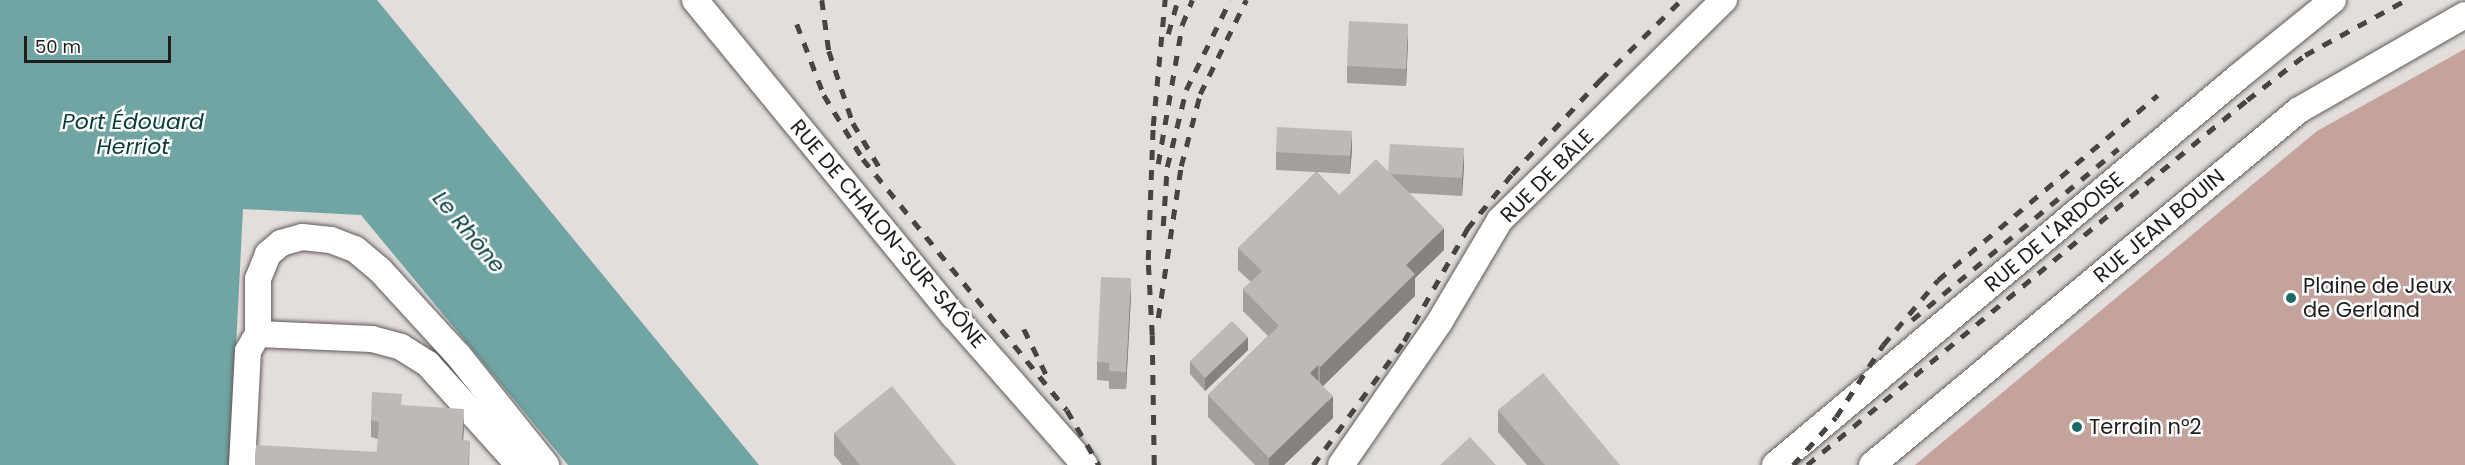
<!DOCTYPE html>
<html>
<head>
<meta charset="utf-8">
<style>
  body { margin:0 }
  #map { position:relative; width:2465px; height:465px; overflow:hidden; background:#e3dddc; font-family:Poppins,sans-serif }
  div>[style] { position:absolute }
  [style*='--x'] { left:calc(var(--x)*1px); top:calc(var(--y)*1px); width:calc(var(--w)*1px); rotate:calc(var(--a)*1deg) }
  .green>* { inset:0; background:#c3a39b }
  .water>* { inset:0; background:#70a5a3 }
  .roads { filter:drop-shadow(0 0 2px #5f5a59) drop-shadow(0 0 2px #5f5a59) }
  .minor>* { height:26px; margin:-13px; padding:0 13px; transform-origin:13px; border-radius:13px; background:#fff }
  .rail>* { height:4.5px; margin-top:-2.25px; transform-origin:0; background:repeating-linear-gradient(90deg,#474443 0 10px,transparent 0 20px) }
  .wall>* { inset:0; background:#a39f9d }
  .shaded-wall>* { inset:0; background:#858280 }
  .building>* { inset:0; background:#beb9b7 }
  .dots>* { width:16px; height:16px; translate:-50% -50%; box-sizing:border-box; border:3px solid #fff; border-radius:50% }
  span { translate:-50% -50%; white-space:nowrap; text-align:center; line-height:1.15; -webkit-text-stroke:5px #fff; paint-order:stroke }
  .street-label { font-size:21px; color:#1f1d1c }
  .poi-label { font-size:21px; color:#1f1d1c }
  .left { translate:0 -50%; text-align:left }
  .water-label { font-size:22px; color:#083c3b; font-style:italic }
  .scale { position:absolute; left:24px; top:36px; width:147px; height:27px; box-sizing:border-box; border:3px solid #1f1d1c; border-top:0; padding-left:8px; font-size:18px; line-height:21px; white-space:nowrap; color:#1f1d1c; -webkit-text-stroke:4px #fff; paint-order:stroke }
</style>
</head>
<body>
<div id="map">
  <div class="green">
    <i style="clip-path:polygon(2465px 49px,2465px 465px,1915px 465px,2317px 131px)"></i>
  </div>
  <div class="water">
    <i style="clip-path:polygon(0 0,377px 0,759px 465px,568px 465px,361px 215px,243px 209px,230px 465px,0 465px)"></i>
  </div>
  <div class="roads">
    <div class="minor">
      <i style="--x:695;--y:0;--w:409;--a:50.7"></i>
      <i style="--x:954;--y:316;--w:198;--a:48.7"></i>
      <i style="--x:258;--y:334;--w:114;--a:2.5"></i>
      <i style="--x:372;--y:339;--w:30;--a:15"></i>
      <i style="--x:401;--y:347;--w:32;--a:32"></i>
      <i style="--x:428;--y:364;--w:136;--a:48"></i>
      <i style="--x:242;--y:465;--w:114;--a:-87"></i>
      <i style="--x:248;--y:351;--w:20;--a:-60"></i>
      <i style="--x:258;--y:334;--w:55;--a:-90"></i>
      <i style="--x:258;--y:279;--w:27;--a:-68"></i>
      <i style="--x:268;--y:254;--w:17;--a:-40"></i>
      <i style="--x:281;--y:243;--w:22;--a:-16"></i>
      <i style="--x:302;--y:237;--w:29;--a:6"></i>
      <i style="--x:331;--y:240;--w:26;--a:21"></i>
      <i style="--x:355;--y:249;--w:33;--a:40"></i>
      <i style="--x:380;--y:270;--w:115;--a:47.5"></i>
      <i style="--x:458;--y:355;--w:141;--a:51.3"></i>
      <i style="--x:1341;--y:465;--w:173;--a:-55.4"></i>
      <i style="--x:1439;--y:323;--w:120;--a:-59.4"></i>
      <i style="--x:1500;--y:220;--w:314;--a:-44.5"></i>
      <i style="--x:1775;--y:465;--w:604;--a:-39.96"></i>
      <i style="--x:2238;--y:77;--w:122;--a:-39"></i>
      <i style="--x:1872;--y:465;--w:555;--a:-39.74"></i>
      <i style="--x:2299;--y:110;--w:191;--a:-29.8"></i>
    </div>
  </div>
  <div class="rail">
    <i style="--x:822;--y:0;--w:51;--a:82.2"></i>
    <i style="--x:829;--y:51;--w:76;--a:71.6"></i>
    <i style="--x:853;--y:123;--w:55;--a:59.2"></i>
    <i style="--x:797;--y:24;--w:76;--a:69.2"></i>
    <i style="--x:824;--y:95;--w:75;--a:58.6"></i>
    <i style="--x:863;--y:159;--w:323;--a:50.9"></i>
    <i style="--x:1067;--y:410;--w:64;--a:59.8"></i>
    <i style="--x:1168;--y:34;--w:35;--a:-74"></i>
    <i style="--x:1158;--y:164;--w:141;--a:-80.2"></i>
    <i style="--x:1182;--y:25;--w:27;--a:-68"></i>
    <i style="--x:1163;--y:226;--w:59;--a:-86.1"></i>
    <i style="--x:1167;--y:167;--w:79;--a:-76.1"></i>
    <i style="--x:1186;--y:90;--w:100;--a:-63.9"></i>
    <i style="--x:1158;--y:318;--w:154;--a:-81.4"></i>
    <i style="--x:1181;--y:166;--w:74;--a:-75.2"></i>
    <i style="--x:1200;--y:94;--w:105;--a:-63.9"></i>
    <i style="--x:1912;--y:320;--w:268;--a:-39.7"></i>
    <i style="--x:1024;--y:329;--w:50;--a:63.9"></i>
    <i style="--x:1154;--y:465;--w:130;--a:-90.9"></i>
    <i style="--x:1152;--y:335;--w:75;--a:-93.1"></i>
    <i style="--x:1148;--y:260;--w:134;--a:-87.9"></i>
    <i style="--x:1153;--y:126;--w:127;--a:-84.6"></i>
    <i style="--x:1313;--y:465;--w:154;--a:-53.7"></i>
    <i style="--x:1404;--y:341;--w:129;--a:-60.6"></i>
    <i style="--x:1467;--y:229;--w:71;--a:-50.7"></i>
    <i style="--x:1512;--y:174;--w:129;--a:-46.9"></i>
    <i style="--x:1600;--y:80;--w:114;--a:-44.6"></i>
    <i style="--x:1793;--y:465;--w:64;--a:-48.1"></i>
    <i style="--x:1836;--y:417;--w:86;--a:-56.9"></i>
    <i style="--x:1883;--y:345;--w:85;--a:-49.8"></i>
    <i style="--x:1938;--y:280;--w:287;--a:-40.1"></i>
    <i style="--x:1807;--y:465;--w:572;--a:-39.68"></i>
    <i style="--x:2247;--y:100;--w:73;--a:-37.8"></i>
    <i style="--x:2305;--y:55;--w:115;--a:-28.6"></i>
  </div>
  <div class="wall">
    <i style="clip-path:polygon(1408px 41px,1406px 86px,1347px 83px,1347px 66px)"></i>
    <i style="clip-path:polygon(1352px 149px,1350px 174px,1317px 172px,1339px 195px,1388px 172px,1464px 166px,1462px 196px,1409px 193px,1444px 250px,1415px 278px,1415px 296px,1323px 386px,1333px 418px,1284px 465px,1255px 465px,1208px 417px,1208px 395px,1268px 336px,1243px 311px,1243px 289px,1251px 282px,1238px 270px,1238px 248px,1316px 172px,1276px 170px,1276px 152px)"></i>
    <i style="clip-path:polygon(1131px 296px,1126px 389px,1109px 389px,1109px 381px,1097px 380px,1097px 362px)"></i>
    <i style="clip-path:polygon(1248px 350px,1205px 391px,1190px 374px,1190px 361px)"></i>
    <i style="clip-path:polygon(402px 405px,464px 427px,463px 440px,470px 441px,469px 465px,255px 465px,377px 452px,378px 439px,371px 437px,371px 420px)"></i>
    <i style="clip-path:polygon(1498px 410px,1620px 465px,1527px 465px,1498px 432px)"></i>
    <i style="clip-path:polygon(834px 433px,956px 465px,842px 465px,834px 455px)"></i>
  </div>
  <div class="shaded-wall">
    <i style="clip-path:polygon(1408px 24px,1408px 41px,1406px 86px,1406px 69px)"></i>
    <i style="clip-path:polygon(1352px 131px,1352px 149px,1350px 174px,1350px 156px)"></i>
    <i style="clip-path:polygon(1464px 148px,1464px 166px,1462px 196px,1462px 178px)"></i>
    <i style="clip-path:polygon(1444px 228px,1444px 250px,1415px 278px,1415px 296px,1320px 389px,1320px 367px,1406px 265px)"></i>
    <i style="clip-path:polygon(1131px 278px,1131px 296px,1126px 389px,1126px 372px)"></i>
    <i style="clip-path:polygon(1248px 337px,1248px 350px,1205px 391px,1205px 378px)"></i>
    <i style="clip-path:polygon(1318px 365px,1318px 387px,1310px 373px)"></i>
    <i style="clip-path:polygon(1333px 396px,1333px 418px,1284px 465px,1269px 465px,1269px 458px)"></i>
    <i style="clip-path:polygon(464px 409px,464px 427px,462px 457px,462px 440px)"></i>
  </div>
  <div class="building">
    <i style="clip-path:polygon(1349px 21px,1408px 24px,1406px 69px,1347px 66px)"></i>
    <i style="clip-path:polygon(1277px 127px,1352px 131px,1350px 156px,1276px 152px)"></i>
    <i style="clip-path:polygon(1390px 144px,1464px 148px,1462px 178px,1391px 174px,1388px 172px)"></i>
    <i style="clip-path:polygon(1376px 159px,1444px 228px,1406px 265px,1415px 274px,1320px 367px,1318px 365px,1310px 373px,1333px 396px,1269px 458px,1208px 395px,1279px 326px,1243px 289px,1262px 271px,1238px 248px,1316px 172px,1339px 195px)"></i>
    <i style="clip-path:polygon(1101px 277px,1131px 278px,1126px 372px,1109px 371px,1109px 363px,1097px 362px)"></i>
    <i style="clip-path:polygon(1232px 321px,1248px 337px,1205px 378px,1190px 361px)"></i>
    <i style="clip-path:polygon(1543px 373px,1620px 465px,1545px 465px,1498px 410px)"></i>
    <i style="clip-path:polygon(892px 386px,956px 465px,860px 465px,834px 433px)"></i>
    <i style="clip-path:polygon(372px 392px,402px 394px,401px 405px,464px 409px,462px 440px,470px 441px,468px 465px,255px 465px,256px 445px,377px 452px,379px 422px,371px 420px)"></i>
    <i style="clip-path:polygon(1470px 437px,1496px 465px,1440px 465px)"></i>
  </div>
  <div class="dots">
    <i style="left:2291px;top:298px;background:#1c6968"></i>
    <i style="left:2077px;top:427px;background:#1c6968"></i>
  </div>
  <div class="street-label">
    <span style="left:1547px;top:176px;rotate:-45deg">RUE DE BÂLE</span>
    <span style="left:2159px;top:226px;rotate:-40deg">RUE JEAN BOUIN</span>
    <span style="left:2054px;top:232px;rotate:-40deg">RUE DE L'ARDOISE</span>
    <span style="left:888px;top:234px;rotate:50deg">RUE DE CHALON-SUR-SAÔNE</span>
  </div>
  <div class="poi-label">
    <span class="left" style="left:2303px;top:298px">Plaine de Jeux<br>de Gerland</span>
    <span class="left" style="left:2089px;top:427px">Terrain n°2</span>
  </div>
  <div class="water-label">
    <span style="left:133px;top:134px">Port Édouard<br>Herriot</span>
    <span style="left:469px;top:232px;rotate:50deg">Le Rhône</span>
  </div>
  <div class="scale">50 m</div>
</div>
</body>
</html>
